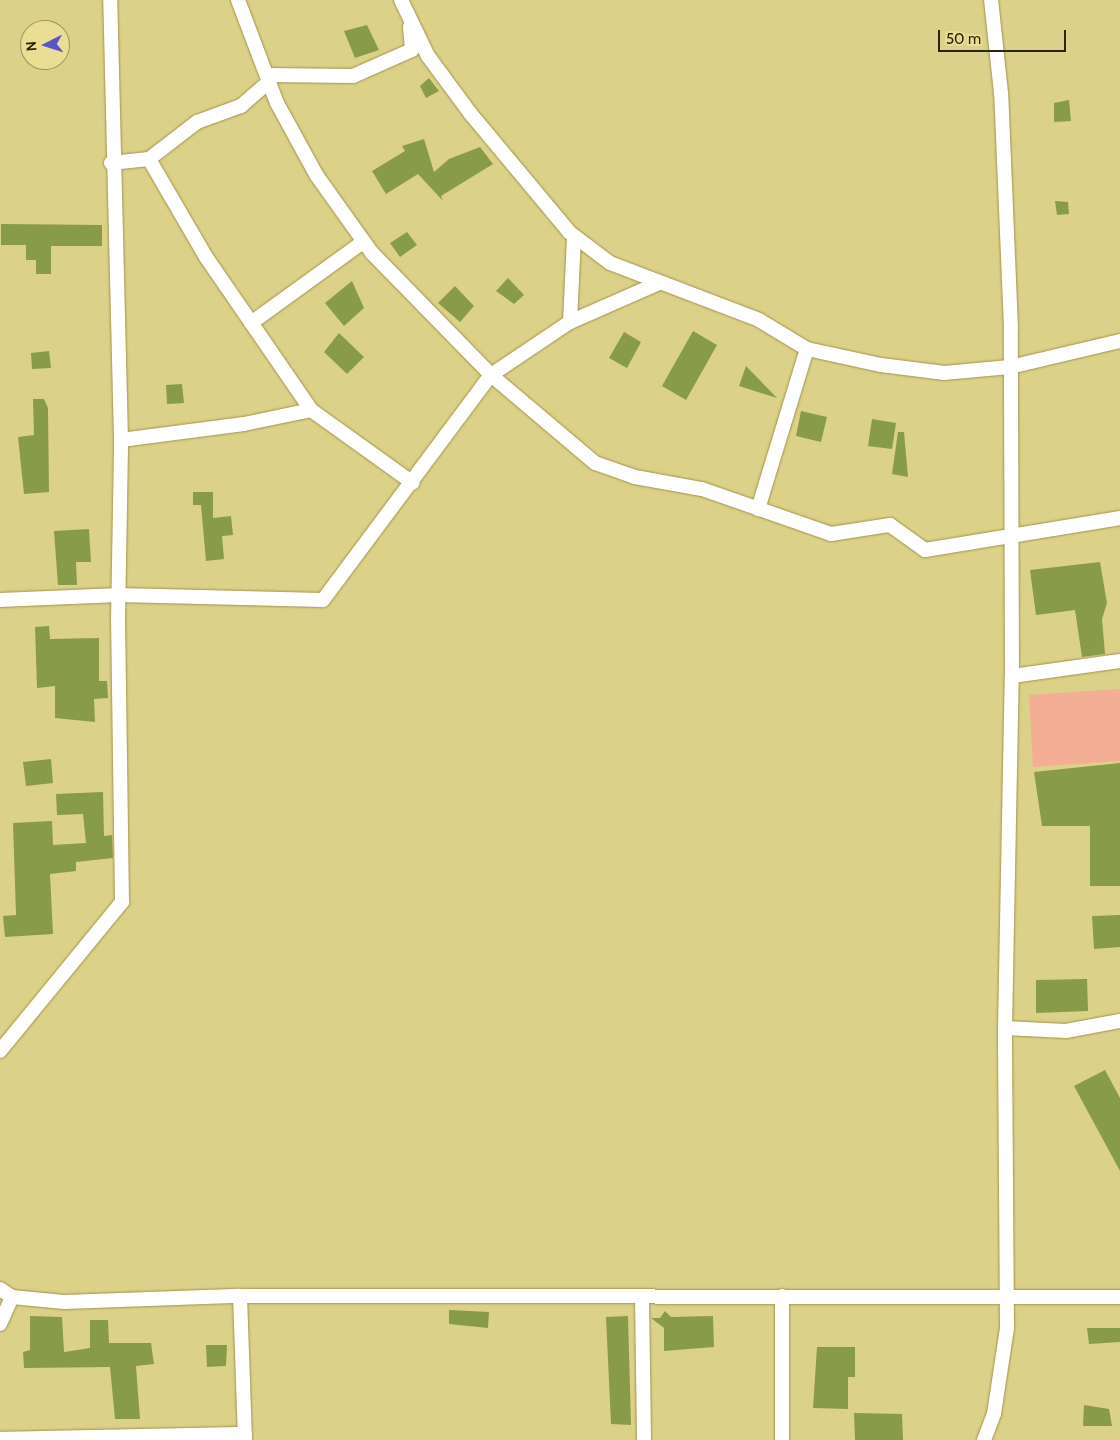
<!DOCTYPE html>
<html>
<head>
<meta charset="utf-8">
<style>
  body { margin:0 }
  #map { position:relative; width:1120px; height:1440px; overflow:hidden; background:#dcd188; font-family:Cabin,sans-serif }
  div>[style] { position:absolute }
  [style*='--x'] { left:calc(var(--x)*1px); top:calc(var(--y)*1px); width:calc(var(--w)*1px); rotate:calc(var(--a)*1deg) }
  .green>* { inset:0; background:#f4ae96 }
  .building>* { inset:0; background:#889b48 }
  .roads { filter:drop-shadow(0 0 1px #a0944d) drop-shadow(0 0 1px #a0944d) }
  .minor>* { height:14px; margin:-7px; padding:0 7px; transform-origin:7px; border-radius:7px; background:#fff }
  span { translate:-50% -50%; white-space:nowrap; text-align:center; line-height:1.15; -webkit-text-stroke:5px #eade95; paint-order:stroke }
  .north { position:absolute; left:20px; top:20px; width:50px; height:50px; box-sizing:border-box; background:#eade95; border:1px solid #9d945c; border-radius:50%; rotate:265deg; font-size:14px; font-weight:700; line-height:20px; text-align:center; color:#292406 }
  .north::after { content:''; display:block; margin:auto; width:18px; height:22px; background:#5a54cc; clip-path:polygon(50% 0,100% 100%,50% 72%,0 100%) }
  .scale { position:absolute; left:938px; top:30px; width:128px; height:22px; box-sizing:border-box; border:2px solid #292406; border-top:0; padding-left:6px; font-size:15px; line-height:18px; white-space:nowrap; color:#292406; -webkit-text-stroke:4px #eade95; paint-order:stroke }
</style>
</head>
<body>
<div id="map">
  <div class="green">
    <i style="clip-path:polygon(1120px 689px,1120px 761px,1033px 767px,1029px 695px)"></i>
  </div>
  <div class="building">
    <i style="clip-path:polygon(367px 25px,379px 50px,355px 58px,344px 31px)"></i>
    <i style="clip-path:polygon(429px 78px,439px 91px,426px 98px,420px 86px)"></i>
    <i style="clip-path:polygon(1069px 100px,1071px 121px,1054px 122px,1054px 103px)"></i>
    <i style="clip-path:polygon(424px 139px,434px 172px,449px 159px,480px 147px,493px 164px,441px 196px,443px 201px,418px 174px,386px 194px,372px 171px,405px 151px,402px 146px)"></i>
    <i style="clip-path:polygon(1055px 201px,1068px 202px,1069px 214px,1057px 215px)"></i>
    <i style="clip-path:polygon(1px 224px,102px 225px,102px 246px,51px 246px,51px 274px,36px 274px,36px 260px,26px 260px,26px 245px,1px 245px)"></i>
    <i style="clip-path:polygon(407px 232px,417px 245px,400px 257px,390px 243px)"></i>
    <i style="clip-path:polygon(508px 278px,524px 295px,514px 304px,496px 291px)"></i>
    <i style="clip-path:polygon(352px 281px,364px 308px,344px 326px,325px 303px)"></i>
    <i style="clip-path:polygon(455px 286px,474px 306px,460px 322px,438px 303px)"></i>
    <i style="clip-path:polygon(693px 331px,717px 345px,686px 400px,662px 386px)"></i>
    <i style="clip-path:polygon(624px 332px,641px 342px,627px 368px,609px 358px)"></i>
    <i style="clip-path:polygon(339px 333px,364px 357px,347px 374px,324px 352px)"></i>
    <i style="clip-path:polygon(49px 351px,51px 368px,32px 369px,31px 353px)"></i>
    <i style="clip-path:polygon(746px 366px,777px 398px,739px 386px)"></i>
    <i style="clip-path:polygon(182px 384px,184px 403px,167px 404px,166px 385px)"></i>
    <i style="clip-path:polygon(33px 399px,44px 399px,48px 408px,49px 492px,24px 494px,18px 437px,34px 435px)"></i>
    <i style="clip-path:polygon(801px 411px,827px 417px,821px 442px,796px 436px)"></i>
    <i style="clip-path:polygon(872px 419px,896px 423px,892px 449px,868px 446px)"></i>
    <i style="clip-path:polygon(898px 432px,904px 432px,908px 477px,892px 474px)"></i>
    <i style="clip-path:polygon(193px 492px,213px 492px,213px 518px,231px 516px,233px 535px,222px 536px,224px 559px,206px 561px,201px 505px,193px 505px)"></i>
    <i style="clip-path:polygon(89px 529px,91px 562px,76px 562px,77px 585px,58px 585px,54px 531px)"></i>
    <i style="clip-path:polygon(1100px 562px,1107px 603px,1102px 619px,1105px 654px,1082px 657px,1075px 610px,1036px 615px,1030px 570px)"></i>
    <i style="clip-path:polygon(49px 626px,50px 639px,99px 638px,99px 681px,107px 681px,108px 698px,94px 699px,95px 722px,55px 718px,55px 686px,37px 688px,35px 627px)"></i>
    <i style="clip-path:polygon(51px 759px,53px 783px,26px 786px,23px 762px)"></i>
    <i style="clip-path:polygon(1120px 763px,1120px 886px,1090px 886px,1090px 826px,1042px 826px,1034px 772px)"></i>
    <i style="clip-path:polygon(103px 792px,104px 836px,112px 835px,113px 858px,76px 862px,76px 871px,50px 874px,53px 934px,5px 937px,3px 916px,16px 915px,13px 823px,52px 821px,53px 845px,86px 843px,83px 814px,57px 815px,56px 794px)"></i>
    <i style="clip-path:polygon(1120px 915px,1120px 947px,1094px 949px,1092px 916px)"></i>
    <i style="clip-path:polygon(1087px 979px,1088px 1011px,1036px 1013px,1036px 980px)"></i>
    <i style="clip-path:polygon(1105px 1070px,1120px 1098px,1120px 1171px,1074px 1086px)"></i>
    <i style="clip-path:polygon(449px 1310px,489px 1312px,488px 1328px,449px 1324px)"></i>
    <i style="clip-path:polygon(665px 1311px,671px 1317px,713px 1316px,714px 1347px,664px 1351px,664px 1328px,651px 1318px,660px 1318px)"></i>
    <i style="clip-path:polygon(30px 1316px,62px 1317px,64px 1352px,90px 1348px,90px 1320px,108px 1320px,109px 1343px,151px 1343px,154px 1364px,136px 1366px,140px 1419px,115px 1419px,110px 1367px,24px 1368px,23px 1352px,30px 1350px)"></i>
    <i style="clip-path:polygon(628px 1316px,631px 1425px,611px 1424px,606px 1317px)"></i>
    <i style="clip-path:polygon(1087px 1328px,1120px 1328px,1120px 1342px,1089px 1344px)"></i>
    <i style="clip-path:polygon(206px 1345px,227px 1345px,226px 1366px,207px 1367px)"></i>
    <i style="clip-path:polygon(817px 1347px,855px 1347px,855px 1377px,848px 1377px,848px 1409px,813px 1408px)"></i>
    <i style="clip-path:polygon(1084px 1405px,1109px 1409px,1112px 1426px,1083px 1426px)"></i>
    <i style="clip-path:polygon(854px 1413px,902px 1414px,903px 1440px,855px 1440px)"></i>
  </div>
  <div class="roads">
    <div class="minor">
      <i style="--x:238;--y:0;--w:110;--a:69.3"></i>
      <i style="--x:277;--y:103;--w:83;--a:61.3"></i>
      <i style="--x:317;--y:176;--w:95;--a:54.5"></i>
      <i style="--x:372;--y:253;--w:170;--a:45.7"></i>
      <i style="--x:491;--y:375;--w:136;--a:40.2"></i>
      <i style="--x:595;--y:463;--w:42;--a:19.3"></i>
      <i style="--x:635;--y:477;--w:68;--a:10.2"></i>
      <i style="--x:702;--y:489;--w:137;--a:19.2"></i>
      <i style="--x:831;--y:534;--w:60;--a:-8.7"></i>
      <i style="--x:890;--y:525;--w:43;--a:35.5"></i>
      <i style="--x:925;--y:550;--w:198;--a:-9.3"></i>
      <i style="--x:401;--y:0;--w:62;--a:64.3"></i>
      <i style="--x:428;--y:56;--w:71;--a:53.6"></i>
      <i style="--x:470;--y:113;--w:155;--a:50.2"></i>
      <i style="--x:569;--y:232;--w:51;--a:37.1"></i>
      <i style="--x:610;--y:263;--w:160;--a:20.9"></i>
      <i style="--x:759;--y:320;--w:56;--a:31.1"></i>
      <i style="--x:807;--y:349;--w:76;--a:12.2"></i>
      <i style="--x:881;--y:365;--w:64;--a:7.2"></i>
      <i style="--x:944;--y:373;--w:66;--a:-5.2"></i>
      <i style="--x:1010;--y:367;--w:113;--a:-13.3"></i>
      <i style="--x:268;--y:75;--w:85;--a:0.7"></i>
      <i style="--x:353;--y:76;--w:64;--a:-23.8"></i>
      <i style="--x:412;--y:50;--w:23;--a:-95"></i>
      <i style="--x:149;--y:159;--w:113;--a:59.8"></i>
      <i style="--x:206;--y:257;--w:186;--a:55.5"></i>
      <i style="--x:311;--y:410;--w:125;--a:35.6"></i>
      <i style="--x:111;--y:163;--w:38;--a:-6"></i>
      <i style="--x:149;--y:159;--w:61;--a:-37.6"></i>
      <i style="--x:197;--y:122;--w:47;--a:-20"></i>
      <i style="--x:241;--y:106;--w:38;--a:-41"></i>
      <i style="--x:570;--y:322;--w:86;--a:-87.3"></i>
      <i style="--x:251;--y:323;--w:138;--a:-35.9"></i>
      <i style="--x:121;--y:440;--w:124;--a:-7.4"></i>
      <i style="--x:244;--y:424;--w:68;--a:-11.8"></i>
      <i style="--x:758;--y:509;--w:167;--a:-73"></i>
      <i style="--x:0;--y:600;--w:119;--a:-2.4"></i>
      <i style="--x:119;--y:595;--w:204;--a:1.4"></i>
      <i style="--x:323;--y:600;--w:281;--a:-53.3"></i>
      <i style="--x:491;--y:375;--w:95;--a:-33.9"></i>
      <i style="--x:570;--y:322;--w:97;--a:-23.7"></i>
      <i style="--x:1012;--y:676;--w:109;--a:-7.9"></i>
      <i style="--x:1005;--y:1028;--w:61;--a:2.8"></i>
      <i style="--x:1066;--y:1031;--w:55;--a:-10.5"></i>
      <i style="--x:0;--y:1051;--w:193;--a:-50.7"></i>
      <i style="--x:122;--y:902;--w:282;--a:-90.8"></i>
      <i style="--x:118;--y:620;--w:180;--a:-89"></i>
      <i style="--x:121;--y:440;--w:440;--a:-91.4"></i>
      <i style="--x:0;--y:1289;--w:14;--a:34"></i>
      <i style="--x:12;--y:1297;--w:52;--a:5.5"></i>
      <i style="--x:64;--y:1302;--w:176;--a:-2"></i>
      <i style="--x:240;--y:1296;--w:880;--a:0.07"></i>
      <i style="--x:240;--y:1296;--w:144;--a:88"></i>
      <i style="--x:642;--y:1296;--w:144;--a:89.2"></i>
      <i style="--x:0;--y:1324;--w:30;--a:-66"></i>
      <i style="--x:0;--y:1439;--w:245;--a:-1.2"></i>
      <i style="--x:782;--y:1440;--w:144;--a:-90"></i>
      <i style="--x:984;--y:1440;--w:28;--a:-69"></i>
      <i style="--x:994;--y:1414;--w:87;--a:-81.4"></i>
      <i style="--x:1007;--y:1328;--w:300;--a:-90.4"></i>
      <i style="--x:1005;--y:1028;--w:352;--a:-88.9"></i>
      <i style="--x:1012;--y:676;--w:348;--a:-90.2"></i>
      <i style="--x:1011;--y:328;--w:235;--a:-92.4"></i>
      <i style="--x:1001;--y:93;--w:94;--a:-96.1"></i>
    </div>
  </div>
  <div class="north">N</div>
  <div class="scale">50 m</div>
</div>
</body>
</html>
